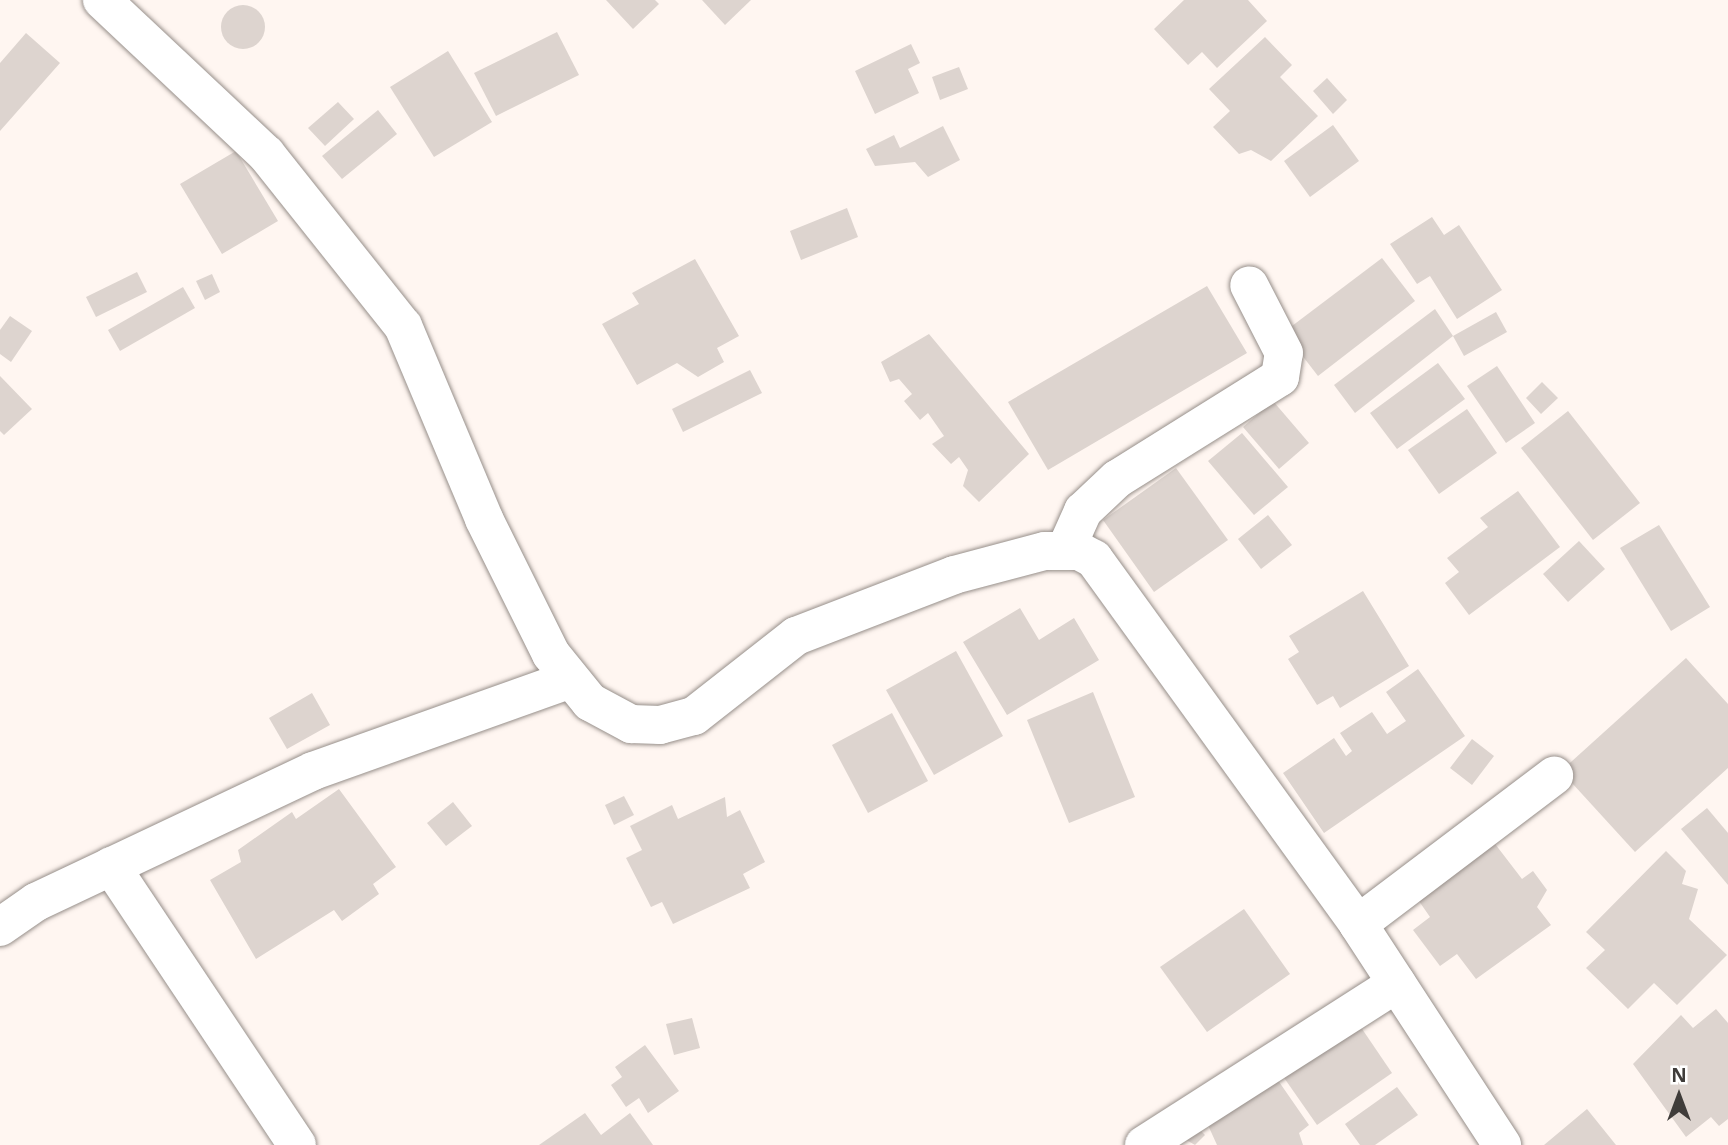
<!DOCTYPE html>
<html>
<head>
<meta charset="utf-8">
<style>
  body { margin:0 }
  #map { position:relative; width:1728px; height:1145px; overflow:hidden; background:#fff6f1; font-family:"Noto Sans",sans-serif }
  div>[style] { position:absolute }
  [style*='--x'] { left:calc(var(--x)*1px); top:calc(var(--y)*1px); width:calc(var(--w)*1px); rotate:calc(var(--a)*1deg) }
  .building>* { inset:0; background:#ddd4cf }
  .round { border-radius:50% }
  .roads { filter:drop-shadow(0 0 2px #978f8a) drop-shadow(0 0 2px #978f8a) }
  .street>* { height:38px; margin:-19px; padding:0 19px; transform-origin:19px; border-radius:19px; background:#fff }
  span { translate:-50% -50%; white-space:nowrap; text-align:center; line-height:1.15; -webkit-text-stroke:6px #fff; paint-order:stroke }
  .north { position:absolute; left:1644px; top:1061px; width:70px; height:70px; -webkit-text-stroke:5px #fff; paint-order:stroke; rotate:0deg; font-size:19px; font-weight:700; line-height:28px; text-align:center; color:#3f3c3a }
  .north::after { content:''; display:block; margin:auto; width:24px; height:32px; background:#3f3c3a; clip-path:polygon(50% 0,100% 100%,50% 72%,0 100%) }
</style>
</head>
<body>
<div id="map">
  <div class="building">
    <i style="clip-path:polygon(606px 0,655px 0,659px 4px,633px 29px)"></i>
    <i style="clip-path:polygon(702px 0,751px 0,725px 25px)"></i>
    <i style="clip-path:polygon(1184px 0,1248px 0,1267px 21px,1217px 68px,1202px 52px,1188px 65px,1154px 29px)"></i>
    <i class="round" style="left:221px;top:5px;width:44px;height:44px"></i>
    <i style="clip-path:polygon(557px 32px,579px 75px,496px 116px,474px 73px)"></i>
    <i style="clip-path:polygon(26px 33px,60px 63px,0 131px,0 63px)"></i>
    <i style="clip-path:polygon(1265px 37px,1292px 65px,1280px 77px,1318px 116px,1271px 161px,1251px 150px,1239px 154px,1213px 127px,1230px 111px,1209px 89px)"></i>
    <i style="clip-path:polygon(911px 44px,920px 63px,908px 69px,919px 93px,875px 114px,855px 71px)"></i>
    <i style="clip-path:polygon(448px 51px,492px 122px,434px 157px,390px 87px)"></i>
    <i style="clip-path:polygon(959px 67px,968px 89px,940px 100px,932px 77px)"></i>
    <i style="clip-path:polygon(1327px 78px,1347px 100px,1333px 114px,1313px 91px)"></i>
    <i style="clip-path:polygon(338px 102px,354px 119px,325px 146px,308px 128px)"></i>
    <i style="clip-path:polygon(378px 110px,397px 134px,342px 179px,322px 156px)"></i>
    <i style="clip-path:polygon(1333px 125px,1359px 161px,1310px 197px,1284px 161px)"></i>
    <i style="clip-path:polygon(943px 126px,960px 160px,928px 177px,915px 162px,875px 166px,866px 149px,894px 135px,900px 148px)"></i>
    <i style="clip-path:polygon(236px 151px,278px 221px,222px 254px,180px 184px)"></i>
    <i style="clip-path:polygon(847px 208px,858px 237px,801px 260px,790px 231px)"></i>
    <i style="clip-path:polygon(1432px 217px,1444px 235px,1459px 225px,1502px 290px,1457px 319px,1430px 276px,1417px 284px,1390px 244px)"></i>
    <i style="clip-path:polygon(1382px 258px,1415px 301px,1318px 376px,1284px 332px)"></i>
    <i style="clip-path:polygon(695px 259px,739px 336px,717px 348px,724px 362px,698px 377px,677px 363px,637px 385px,602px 324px,639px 304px,632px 293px)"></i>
    <i style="clip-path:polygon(137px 272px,147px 292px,96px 317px,86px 297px)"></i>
    <i style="clip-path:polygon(212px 274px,220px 292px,205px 300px,196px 281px)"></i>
    <i style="clip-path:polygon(1207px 286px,1247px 353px,1048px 470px,1008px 402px)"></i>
    <i style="clip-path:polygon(183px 287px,195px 308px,120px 351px,108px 330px)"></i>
    <i style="clip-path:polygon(1435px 309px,1453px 336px,1355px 413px,1334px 385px)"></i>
    <i style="clip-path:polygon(1496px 312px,1507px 332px,1464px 356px,1453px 336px)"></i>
    <i style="clip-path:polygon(10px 316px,32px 331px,11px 362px,0 354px,0 330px)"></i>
    <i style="clip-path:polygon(929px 334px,1029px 454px,979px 502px,963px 486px,968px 470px,959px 457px,951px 464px,932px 444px,944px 436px,928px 413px,920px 420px,904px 401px,912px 394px,899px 379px,890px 382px,881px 362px)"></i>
    <i style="clip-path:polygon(1438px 363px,1465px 399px,1397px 449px,1370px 413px)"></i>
    <i style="clip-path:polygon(1497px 366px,1535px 423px,1506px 443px,1467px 386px)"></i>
    <i style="clip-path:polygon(750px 370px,762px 393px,683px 432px,672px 409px)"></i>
    <i style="clip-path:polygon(0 376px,32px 409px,4px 435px,0 431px)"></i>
    <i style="clip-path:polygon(1542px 382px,1558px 398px,1541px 414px,1526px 398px)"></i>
    <i style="clip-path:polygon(1273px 401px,1309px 443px,1279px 469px,1243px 427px)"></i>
    <i style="clip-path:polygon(1467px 409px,1497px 453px,1439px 494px,1408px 450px)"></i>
    <i style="clip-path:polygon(1568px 411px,1640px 503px,1593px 540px,1521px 448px)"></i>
    <i style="clip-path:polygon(1242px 433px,1288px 487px,1254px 515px,1208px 461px)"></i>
    <i style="clip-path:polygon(1176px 468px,1228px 540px,1154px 592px,1103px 520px)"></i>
    <i style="clip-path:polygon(1518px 491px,1560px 547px,1469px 615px,1445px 583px,1459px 572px,1447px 558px,1488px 527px,1480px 518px)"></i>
    <i style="clip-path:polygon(1268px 515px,1292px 545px,1261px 569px,1238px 539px)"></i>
    <i style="clip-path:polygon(1659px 525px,1710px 607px,1671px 631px,1620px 548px)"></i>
    <i style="clip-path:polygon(1579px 541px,1605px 569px,1568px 602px,1543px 574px)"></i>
    <i style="clip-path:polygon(1363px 591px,1409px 666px,1340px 708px,1333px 696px,1317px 705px,1288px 659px,1299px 652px,1289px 636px)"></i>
    <i style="clip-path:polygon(1020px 608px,1039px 640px,1074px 618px,1099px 660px,1007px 715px,963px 642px)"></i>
    <i style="clip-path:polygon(956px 651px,1003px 736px,934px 775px,886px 690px)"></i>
    <i style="clip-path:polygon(1686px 658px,1728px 704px,1728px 768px,1635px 852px,1561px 771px)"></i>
    <i style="clip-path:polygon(1418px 669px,1465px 736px,1324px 833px,1283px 773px,1334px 738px,1346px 756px,1352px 751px,1340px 733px,1372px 712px,1387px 734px,1406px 721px,1386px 692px)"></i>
    <i style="clip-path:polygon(1093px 692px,1135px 797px,1069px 823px,1027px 720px)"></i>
    <i style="clip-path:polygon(312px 693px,330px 725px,287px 749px,269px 718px)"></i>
    <i style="clip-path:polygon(892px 713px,928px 781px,868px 813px,832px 745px)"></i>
    <i style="clip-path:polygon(1472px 739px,1494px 756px,1472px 785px,1450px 768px)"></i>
    <i style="clip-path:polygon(339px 789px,396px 867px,373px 884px,379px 894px,342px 921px,334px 910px,256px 959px,210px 880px,241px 862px,238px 850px,292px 812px,296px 819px)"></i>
    <i style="clip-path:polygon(624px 796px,634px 815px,614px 825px,605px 805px)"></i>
    <i style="clip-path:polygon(725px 797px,727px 817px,740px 810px,765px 862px,743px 874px,750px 888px,673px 924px,662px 902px,651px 907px,626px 858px,642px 850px,630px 826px,672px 805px,678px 819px)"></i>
    <i style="clip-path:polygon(453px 802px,472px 826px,446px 846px,427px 823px)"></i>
    <i style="clip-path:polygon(1707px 808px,1728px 833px,1728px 885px,1681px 829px)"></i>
    <i style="clip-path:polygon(1489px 836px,1522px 879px,1533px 871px,1547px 890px,1537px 907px,1551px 925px,1476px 979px,1457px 954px,1440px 966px,1413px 930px,1430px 917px,1412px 891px)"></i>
    <i style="clip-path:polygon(1666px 851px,1686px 871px,1682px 884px,1698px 889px,1689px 919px,1727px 955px,1677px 1005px,1654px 983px,1628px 1009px,1586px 968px,1605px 950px,1586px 932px)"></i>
    <i style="clip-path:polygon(1244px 909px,1290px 974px,1207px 1032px,1160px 967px)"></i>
    <i style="clip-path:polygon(1716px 1009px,1728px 1023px,1728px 1119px,1719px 1126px,1711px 1117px,1686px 1137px,1633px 1064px,1681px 1015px,1693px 1028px)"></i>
    <i style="clip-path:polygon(692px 1018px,700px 1048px,674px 1055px,666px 1024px)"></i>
    <i style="clip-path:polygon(1356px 1020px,1392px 1073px,1317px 1125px,1280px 1072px)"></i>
    <i style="clip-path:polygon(645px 1045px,679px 1091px,648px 1113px,639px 1098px,626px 1107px,611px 1085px,622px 1077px,615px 1067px)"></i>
    <i style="clip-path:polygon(1275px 1076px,1309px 1125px,1299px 1133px,1303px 1145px,1217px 1145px,1207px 1123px)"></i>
    <i style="clip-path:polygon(1397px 1087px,1418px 1115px,1375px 1145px,1360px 1145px,1345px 1124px)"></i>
    <i style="clip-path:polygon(1587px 1109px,1616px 1145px,1544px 1145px)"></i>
    <i style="clip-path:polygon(585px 1113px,601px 1135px,630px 1113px,653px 1145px,539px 1145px)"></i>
    <i style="clip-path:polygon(1191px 1121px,1205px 1135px,1195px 1145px,1176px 1134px)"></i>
  </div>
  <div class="roads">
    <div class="street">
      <i style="--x:102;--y:0;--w:225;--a:43.2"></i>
      <i style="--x:266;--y:154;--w:220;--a:51.5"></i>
      <i style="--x:403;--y:326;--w:209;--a:67.2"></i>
      <i style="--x:484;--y:519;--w:151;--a:63.6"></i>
      <i style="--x:551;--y:654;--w:62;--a:50.9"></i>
      <i style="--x:590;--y:702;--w:47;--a:28.2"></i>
      <i style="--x:631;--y:724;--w:29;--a:2"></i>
      <i style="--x:660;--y:725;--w:35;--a:-15"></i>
      <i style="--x:694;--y:716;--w:130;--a:-38.1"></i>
      <i style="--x:796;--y:636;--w:169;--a:-21.1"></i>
      <i style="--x:954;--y:575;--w:94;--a:-14.8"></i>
      <i style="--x:1045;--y:551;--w:34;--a:0"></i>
      <i style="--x:1079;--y:551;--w:17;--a:28"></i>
      <i style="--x:1094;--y:559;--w:450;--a:54.1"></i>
      <i style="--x:1358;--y:924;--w:264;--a:56.9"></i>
      <i style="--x:1066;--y:549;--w:42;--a:-65.9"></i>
      <i style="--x:1083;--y:511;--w:47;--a:-43.3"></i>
      <i style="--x:1117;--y:479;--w:192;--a:-32"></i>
      <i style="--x:1280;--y:377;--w:24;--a:-81"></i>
      <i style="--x:1284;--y:353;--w:76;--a:-117.2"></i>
      <i style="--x:111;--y:866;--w:335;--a:56.3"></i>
      <i style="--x:1358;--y:924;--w:246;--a:-37.1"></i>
      <i style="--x:0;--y:927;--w:44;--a:-34.8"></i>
      <i style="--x:36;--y:902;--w:306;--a:-25.3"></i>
      <i style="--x:313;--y:771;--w:271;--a:-19.6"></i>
      <i style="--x:1144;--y:1145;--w:300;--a:-32.6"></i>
    </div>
  </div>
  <div class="north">N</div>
</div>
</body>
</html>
